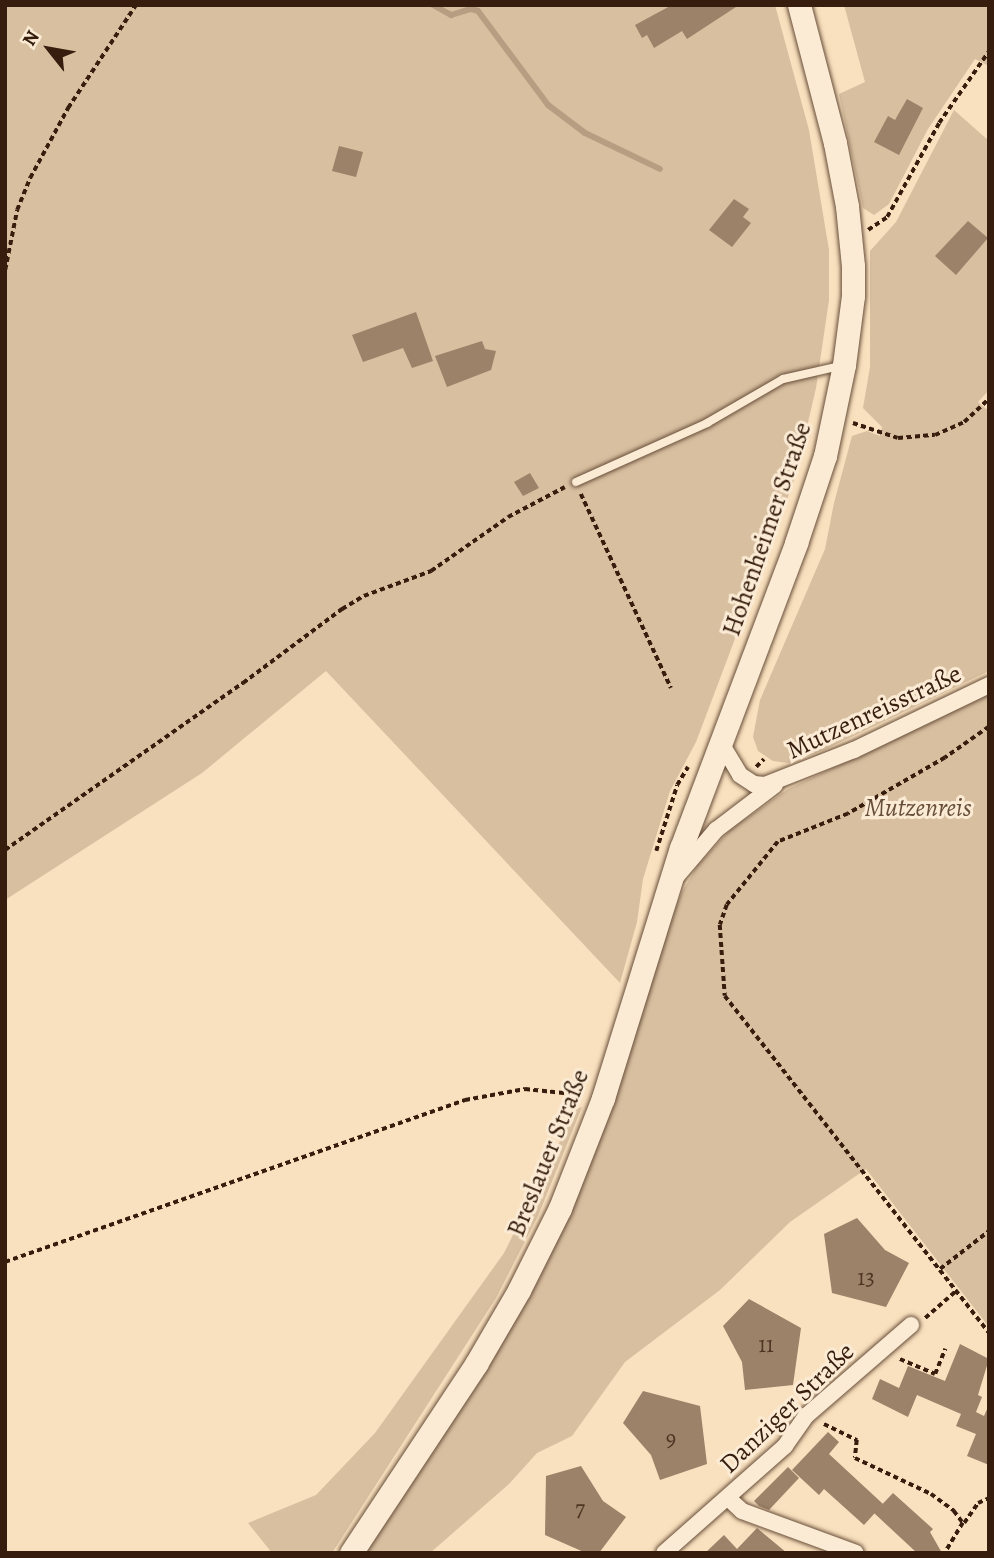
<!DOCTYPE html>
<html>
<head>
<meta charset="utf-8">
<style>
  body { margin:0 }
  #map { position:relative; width:994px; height:1558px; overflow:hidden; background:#f9e0be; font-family:Alegreya,serif }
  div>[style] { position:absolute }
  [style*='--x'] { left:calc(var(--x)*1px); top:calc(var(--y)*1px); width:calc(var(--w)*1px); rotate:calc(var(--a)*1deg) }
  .green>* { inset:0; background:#d8bfa0 }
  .stream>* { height:6px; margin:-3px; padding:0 3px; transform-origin:3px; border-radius:3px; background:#b79e82 }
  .building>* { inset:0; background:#9b8269 }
  .path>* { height:3.5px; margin-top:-1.75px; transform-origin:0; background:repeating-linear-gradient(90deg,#361d0d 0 5px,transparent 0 8.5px) }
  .roads { filter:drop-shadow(0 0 2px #674e39) drop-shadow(0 0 2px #674e39) }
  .lane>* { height:8px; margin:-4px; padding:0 4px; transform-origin:4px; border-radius:4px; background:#fbebd5 }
  .street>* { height:16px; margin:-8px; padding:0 8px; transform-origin:8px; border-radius:8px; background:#fbebd5 }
  .secondary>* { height:23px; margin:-11.5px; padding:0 11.5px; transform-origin:11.5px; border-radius:11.5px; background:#fbebd5 }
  span { translate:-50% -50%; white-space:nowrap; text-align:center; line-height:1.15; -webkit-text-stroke:6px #fbebd5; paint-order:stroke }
  .number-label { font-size:23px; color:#4f3624 }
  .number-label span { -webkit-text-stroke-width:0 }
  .street-label { font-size:26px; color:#361d0d }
  .park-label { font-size:26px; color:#674e39; font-style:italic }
  .frame { position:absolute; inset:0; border:7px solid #361d0d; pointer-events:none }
  .north { position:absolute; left:14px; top:14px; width:70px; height:70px; -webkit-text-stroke:5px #fbebd5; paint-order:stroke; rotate:301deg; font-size:19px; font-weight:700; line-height:28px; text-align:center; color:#361d0d }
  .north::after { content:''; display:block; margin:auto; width:24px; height:32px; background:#361d0d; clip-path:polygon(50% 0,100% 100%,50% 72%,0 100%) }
</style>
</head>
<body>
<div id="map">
  <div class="green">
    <i style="clip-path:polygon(5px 5px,775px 5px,809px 130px,829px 250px,829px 300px,816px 388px,796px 474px,781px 517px,696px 742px,670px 791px,643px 879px,637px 922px,620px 983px,326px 671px,202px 773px,5px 900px)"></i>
    <i style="clip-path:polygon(844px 5px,989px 5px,989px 66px,975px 59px,928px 129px,889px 204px,874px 215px,863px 208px,839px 94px,865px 82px)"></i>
    <i style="clip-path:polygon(954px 110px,989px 141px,989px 390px,978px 402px,986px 409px,989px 407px,989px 671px,824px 750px,788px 763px,773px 761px,758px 751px,753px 737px,760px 700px,825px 549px,834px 503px,852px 436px,867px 431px,880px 436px,882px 427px,863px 408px,870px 367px,870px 251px,896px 222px)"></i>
    <i style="clip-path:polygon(989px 694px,989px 1327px,866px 1169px,790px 1222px,720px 1290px,625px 1362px,572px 1436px,537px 1453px,509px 1484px,430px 1553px,362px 1553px,486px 1365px,682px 892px,698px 865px,730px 830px,788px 789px)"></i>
    <i style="clip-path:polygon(582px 1107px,538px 1216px,496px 1298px,332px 1553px,272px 1553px,248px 1523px,316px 1495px,375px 1433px,504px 1253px,576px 1109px)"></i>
  </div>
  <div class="stream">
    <i style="--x:433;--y:5;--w:21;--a:29"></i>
    <i style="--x:451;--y:15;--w:21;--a:-17"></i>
    <i style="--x:471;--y:9;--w:7;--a:16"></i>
    <i style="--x:478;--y:11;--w:117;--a:53.3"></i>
    <i style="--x:548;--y:105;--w:46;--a:37.1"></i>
    <i style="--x:585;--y:133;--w:83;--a:25.6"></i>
  </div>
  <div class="building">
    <i style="clip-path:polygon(672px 5px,739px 5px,687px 39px,682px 31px,654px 48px,647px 35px,642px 38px,635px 25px)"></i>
    <i style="clip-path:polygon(907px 99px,923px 108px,899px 155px,874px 142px,888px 116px,895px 120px)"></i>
    <i style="clip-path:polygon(339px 146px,363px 152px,356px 177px,332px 171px)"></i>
    <i style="clip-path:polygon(734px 199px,749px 209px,743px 217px,751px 223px,732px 247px,709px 230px)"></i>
    <i style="clip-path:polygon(968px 221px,988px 238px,956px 275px,935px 256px)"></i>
    <i style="clip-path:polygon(416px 312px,433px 361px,412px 368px,403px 348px,363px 362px,352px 335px)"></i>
    <i style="clip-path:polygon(482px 341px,485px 349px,496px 351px,491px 370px,447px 387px,435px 356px)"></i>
    <i style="clip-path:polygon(530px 473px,539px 488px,523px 496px,514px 482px)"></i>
    <i style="clip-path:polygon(857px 1218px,885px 1250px,909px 1263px,886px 1307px,832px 1293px,824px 1234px)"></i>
    <i style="clip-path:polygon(749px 1299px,801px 1328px,793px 1385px,745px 1390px,742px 1362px,723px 1326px)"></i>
    <i style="clip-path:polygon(960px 1344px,989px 1359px,978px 1395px,982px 1397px,976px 1412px,984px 1416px,989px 1405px,989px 1465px,967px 1456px,976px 1434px,956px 1426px,961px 1414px,917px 1395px,908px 1417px,872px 1399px,880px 1379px,899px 1388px,908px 1366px,945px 1381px)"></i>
    <i style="clip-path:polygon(643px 1391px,700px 1406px,707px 1464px,660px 1480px,651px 1455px,623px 1423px)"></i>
    <i style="clip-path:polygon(828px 1432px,839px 1442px,829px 1454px,883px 1504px,864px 1525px,824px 1489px,819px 1495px,792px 1470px)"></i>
    <i style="clip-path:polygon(581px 1466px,603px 1501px,626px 1517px,599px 1553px,586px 1553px,545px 1535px,546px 1476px)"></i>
    <i style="clip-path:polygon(788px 1467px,799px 1478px,769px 1510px,759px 1506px,754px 1501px)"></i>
    <i style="clip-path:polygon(893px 1493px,933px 1529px,930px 1532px,942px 1553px,917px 1553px,874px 1513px)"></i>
    <i style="clip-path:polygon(757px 1528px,787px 1553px,705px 1553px,724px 1535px,737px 1549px)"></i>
  </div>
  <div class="path">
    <i style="--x:868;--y:230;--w:23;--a:-34"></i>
    <i style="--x:887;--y:217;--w:107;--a:-61"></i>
    <i style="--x:939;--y:123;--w:88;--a:-55.2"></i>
    <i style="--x:5;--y:270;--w:61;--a:-78.7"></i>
    <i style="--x:17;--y:210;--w:35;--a:-68"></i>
    <i style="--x:30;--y:178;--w:80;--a:-61.5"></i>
    <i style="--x:68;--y:108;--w:123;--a:-56.6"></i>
    <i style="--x:853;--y:423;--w:47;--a:18.4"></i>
    <i style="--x:898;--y:438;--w:37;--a:-5"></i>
    <i style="--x:935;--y:435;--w:32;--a:-24"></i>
    <i style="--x:964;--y:422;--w:34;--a:-43"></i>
    <i style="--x:581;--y:494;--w:214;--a:65.1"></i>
    <i style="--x:989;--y:727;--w:54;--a:144.8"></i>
    <i style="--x:945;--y:758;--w:112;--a:150"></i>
    <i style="--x:848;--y:814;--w:75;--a:158.2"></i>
    <i style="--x:778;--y:842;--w:81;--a:129"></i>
    <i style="--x:727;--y:905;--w:21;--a:109"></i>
    <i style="--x:720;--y:925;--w:71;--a:86"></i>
    <i style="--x:725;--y:996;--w:428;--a:51.9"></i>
    <i style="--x:756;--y:767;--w:11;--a:-45"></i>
    <i style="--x:5;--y:850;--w:291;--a:-35.1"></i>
    <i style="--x:243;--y:683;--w:124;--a:-36.8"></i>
    <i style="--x:342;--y:609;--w:26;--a:-31"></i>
    <i style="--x:364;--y:596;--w:72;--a:-20.5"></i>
    <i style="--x:431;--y:571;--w:94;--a:-35"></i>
    <i style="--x:508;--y:517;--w:64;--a:-27.8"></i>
    <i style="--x:656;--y:851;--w:69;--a:-72.3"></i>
    <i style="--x:677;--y:785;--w:21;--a:-59"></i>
    <i style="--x:5;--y:1262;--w:488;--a:-19.4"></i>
    <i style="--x:465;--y:1100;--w:61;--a:-10.4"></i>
    <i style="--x:525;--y:1089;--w:58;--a:5.9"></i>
    <i style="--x:940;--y:1269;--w:62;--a:-37.8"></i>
    <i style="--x:925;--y:1318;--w:41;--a:-41.1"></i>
    <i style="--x:900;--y:1359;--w:38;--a:23"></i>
    <i style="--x:935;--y:1374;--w:27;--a:-68"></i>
    <i style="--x:824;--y:1424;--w:37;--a:26"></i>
    <i style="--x:857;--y:1440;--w:18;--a:96"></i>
    <i style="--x:855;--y:1458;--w:84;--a:25.3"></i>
    <i style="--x:931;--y:1494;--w:29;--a:36"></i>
    <i style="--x:954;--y:1511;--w:15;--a:53"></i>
    <i style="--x:963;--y:1523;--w:35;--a:121"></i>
    <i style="--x:964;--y:1523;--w:24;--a:-55"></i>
    <i style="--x:978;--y:1503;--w:12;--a:-24"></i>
  </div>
  <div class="roads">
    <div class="lane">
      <i style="--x:576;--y:482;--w:144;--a:-24.2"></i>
      <i style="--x:707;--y:423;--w:88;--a:-30.1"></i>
      <i style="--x:783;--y:379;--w:58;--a:-12.8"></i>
    </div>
    <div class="street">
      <i style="--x:722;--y:738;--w:10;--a:79"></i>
      <i style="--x:724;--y:748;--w:31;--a:59"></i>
      <i style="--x:740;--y:775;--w:17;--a:33"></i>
      <i style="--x:754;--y:784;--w:11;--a:5"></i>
      <i style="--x:765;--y:785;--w:96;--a:-21.5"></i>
      <i style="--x:854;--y:750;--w:150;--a:-25.7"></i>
      <i style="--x:676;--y:877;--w:62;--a:-49.6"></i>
      <i style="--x:716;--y:830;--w:74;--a:-37.3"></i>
      <i style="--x:728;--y:1498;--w:19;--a:43"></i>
      <i style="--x:742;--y:1511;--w:121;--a:20.2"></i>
      <i style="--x:664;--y:1553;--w:162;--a:-41.5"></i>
      <i style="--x:785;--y:1446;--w:37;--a:-55"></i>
      <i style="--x:806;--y:1416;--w:139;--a:-40.9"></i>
    </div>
    <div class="secondary">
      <i style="--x:351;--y:1553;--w:227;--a:-56.5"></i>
      <i style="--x:476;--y:1364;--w:86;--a:-59.8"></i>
      <i style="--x:519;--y:1290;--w:92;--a:-63.4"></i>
      <i style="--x:560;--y:1208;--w:118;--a:-68.6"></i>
      <i style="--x:603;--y:1098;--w:262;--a:-72.7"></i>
      <i style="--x:681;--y:848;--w:326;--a:-69.3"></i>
      <i style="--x:796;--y:543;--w:92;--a:-71.6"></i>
      <i style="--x:825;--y:456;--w:93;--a:-78.2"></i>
      <i style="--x:844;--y:365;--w:70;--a:-82.6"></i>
      <i style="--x:853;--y:296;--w:30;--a:-90"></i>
      <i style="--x:853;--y:266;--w:60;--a:-95.7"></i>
      <i style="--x:847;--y:206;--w:64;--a:-100.8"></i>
      <i style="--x:835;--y:143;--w:143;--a:-104.6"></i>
    </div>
  </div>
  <div class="number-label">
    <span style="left:866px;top:1278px">13</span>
    <span style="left:766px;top:1345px">11</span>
    <span style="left:671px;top:1439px">9</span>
    <span style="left:580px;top:1509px">7</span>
  </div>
  <div class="street-label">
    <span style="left:767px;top:529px;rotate:-71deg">Hohenheimer Straße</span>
    <span style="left:874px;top:712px;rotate:-25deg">Mutzenreisstraße</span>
    <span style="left:548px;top:1153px;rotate:-68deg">Breslauer Straße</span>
    <span style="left:787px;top:1408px;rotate:-44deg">Danziger Straße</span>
  </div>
  <div class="park-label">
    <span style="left:918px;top:808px">Mutzenreis</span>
  </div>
  <div class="frame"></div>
  <div class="north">N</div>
</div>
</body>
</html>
